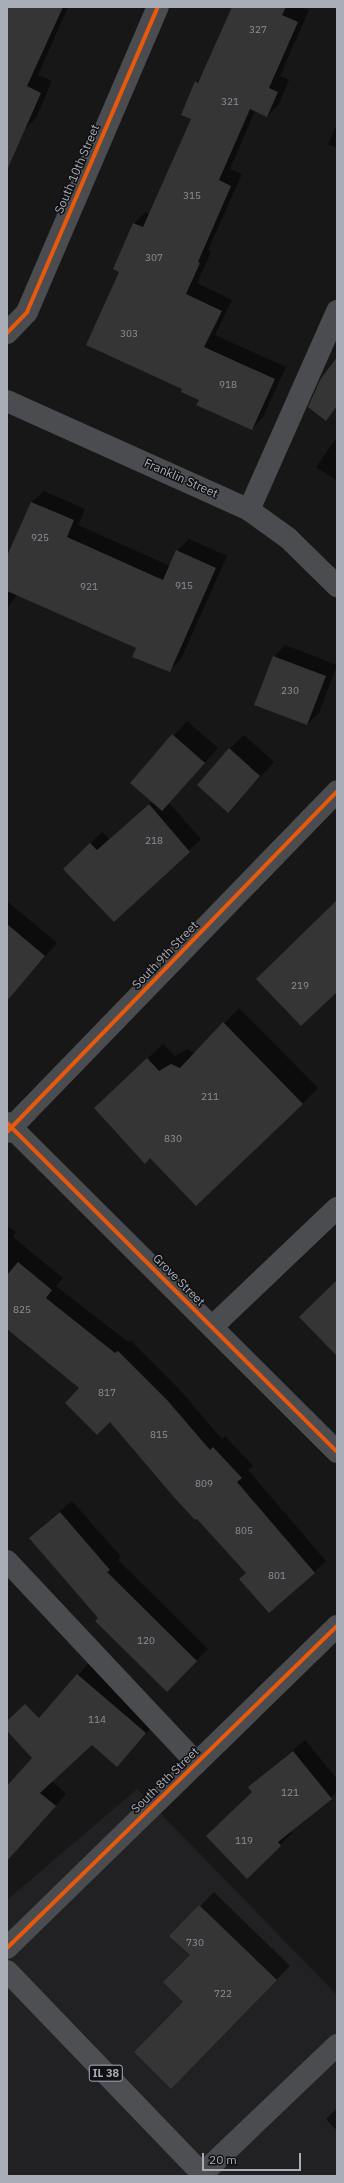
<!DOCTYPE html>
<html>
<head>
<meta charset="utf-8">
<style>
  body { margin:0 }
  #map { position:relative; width:344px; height:2183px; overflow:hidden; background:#171717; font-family:"IBM Plex Sans",sans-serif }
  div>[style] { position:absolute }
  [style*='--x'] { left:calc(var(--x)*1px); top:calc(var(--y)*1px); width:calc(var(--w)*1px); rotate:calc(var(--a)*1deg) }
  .built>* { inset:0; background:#212123 }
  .shadow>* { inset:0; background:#0007 }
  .building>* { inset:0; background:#353536 }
  .minor>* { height:22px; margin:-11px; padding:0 11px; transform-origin:11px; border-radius:11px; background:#4b4c50 }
  .major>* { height:22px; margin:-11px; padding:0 11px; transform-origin:11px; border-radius:11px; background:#4d4f52 }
  .cycleway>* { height:4px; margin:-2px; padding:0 2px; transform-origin:2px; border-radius:2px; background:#e8590c }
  span { translate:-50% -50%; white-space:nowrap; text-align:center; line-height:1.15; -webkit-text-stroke:3px #111113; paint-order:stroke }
  .number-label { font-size:10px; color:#8b8f98 }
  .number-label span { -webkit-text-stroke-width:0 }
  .shield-label span { padding:1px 3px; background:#111113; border:1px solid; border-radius:3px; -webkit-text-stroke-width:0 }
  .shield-label { font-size:11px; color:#a8adb8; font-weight:700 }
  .street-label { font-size:12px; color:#a8adb8 }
  .frame { position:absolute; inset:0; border:8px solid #a8adb8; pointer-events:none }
  .scale { position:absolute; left:202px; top:2153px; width:99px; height:18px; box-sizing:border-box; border:2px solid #a8adb8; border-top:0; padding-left:5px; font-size:12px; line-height:14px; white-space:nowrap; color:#a8adb8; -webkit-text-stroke:3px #111113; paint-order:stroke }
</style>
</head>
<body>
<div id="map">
  <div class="built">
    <i style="clip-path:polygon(137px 1789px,337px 1995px,337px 2176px,7px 2176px,7px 1900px)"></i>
  </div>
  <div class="shadow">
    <i style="clip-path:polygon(7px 7px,68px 7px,38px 75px,52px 81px,36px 118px,24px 130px,7px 134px)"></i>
    <i style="clip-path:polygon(233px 7px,301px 7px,309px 10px,280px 76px,289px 80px,279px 104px,267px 116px,255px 111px,230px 169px,242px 174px,208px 250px,211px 252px,197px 283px,232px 300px,215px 335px,286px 367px,263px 417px,252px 429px,183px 389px,120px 271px,134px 224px,145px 212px,150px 214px,192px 119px,196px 82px,203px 75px)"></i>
    <i style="clip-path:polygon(337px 124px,337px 148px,328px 144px)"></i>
    <i style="clip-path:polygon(337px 437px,337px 481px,316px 467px)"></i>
    <i style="clip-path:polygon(44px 491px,85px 509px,78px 525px,170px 566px,177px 551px,189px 539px,227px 556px,181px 659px,169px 671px,137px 648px,17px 594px,7px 609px,7px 558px,32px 502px)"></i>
    <i style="clip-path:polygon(285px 645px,337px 665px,319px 713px,307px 724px,274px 657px)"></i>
    <i style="clip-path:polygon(187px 721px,218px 748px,169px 803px,201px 839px,115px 920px,64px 869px,102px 832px,109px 839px,152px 801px,131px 783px)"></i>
    <i style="clip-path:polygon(244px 735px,274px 762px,228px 812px,229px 749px)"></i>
    <i style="clip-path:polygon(7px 901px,57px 943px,7px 1000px)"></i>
    <i style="clip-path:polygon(239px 1008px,318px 1088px,302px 1104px,111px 1093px,163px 1044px,175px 1056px,187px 1049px,195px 1053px)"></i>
    <i style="clip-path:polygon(7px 1226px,16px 1232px,13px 1237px,63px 1278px,56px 1286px,128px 1342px,130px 1340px,179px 1389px,222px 1439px,225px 1436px,253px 1466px,248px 1470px,326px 1561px,314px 1572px,240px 1579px,247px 1572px,81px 1388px,7px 1327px)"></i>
    <i style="clip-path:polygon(72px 1501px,121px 1557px,118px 1560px,208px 1649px,167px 1690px,99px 1618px,42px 1527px)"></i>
    <i style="clip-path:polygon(89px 1663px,157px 1721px,117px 1765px,92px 1744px,52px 1781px,66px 1794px,7px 1861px,7px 1788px,33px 1758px,42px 1716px)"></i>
    <i style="clip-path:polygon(305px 1740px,337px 1779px,337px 1792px,290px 1831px,292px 1833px,247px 1877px,253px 1792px,249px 1787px)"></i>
    <i style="clip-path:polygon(214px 1892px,290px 1966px,185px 2073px,185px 2002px,191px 1955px,171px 1935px)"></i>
    <i style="clip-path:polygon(337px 2108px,337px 2131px,326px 2119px)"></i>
  </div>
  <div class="building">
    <i style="clip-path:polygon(7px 7px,63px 7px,27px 86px,41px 93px,7px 170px)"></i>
    <i style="clip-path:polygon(232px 7px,286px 7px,282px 15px,298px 22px,269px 88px,278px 92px,267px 117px,250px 109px,219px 180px,231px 186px,198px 262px,200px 263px,186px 294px,222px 311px,204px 347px,275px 379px,252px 430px,196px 405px,199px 400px,181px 392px,182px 389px,86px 345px,119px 272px,113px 269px,133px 223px,143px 227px,191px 119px,181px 115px,195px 81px,198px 83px)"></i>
    <i style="clip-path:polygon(337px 357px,337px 406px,326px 421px,308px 407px,320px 380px)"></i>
    <i style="clip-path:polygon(31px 502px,74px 520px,67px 537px,163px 580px,176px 550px,216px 568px,170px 672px,132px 657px,136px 648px,7px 591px,7px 556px)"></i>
    <i style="clip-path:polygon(273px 656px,326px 676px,307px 725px,254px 705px)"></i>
    <i style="clip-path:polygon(172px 734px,205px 763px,162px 811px,130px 783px)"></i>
    <i style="clip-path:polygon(229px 748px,260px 776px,228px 813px,197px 785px)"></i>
    <i style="clip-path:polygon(149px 804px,190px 852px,114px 922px,63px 869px,90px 843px,97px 850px)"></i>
    <i style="clip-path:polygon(337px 900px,337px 992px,301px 1026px,256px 979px)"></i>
    <i style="clip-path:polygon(7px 924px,45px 956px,7px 1001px)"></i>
    <i style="clip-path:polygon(223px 1022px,303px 1104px,196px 1206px,150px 1158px,145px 1164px,94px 1108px,147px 1058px,159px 1071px,171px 1064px,180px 1068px)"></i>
    <i style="clip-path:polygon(18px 1262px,52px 1290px,46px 1298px,115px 1353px,118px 1351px,168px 1401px,210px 1450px,213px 1447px,242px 1478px,237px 1482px,315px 1573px,269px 1613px,239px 1579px,246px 1573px,197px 1519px,195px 1520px,173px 1496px,110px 1422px,97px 1435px,65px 1403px,79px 1388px,7px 1329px,7px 1275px)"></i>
    <i style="clip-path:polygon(337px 1280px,337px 1356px,299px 1317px)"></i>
    <i style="clip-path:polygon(60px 1512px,110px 1570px,107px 1572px,197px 1661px,167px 1692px,95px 1621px,98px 1618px,29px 1538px)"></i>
    <i style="clip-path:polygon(77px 1674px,146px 1733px,117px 1767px,92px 1745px,40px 1793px,56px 1806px,7px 1861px,7px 1786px,32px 1758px,7px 1731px,7px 1721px,25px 1704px,39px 1718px)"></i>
    <i style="clip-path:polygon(293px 1751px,332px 1799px,278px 1842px,281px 1846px,247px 1879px,206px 1836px,252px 1792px,248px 1787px)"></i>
    <i style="clip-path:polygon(199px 1905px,277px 1980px,171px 2089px,134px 2052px,183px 2002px,163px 1982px,190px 1955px,169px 1936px)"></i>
  </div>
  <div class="minor">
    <i style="--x:7;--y:333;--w:29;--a:-46"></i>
    <i style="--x:27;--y:312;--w:332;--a:-66.8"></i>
    <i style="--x:7;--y:401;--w:265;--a:24.2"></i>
    <i style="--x:249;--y:510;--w:48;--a:35.7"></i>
    <i style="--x:288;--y:538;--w:69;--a:44.4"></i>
    <i style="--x:249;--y:510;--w:218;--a:-66.1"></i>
    <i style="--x:7;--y:1123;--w:466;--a:44.9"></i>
    <i style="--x:7;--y:1132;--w:474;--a:-45.9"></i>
    <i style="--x:212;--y:1327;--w:173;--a:-43.6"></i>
    <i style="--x:7;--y:1561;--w:277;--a:46.8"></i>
    <i style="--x:7;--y:1948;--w:461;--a:-44.3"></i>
    <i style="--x:200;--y:2176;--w:190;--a:-43.7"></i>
  </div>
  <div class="major">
    <i style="--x:7;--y:1971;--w:284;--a:46.1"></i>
  </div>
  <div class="cycleway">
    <i style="--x:7;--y:333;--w:29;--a:-46"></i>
    <i style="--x:27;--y:312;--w:332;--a:-66.8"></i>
    <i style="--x:7;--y:1123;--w:466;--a:44.9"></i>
    <i style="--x:7;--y:1132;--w:474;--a:-45.9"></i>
    <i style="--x:7;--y:1948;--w:461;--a:-44.3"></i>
  </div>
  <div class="number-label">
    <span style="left:258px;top:30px">327</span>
    <span style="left:230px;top:102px">321</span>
    <span style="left:192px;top:196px">315</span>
    <span style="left:154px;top:258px">307</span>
    <span style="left:129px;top:334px">303</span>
    <span style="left:228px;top:385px">918</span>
    <span style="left:40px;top:538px">925</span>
    <span style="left:184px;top:586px">915</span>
    <span style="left:89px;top:587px">921</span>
    <span style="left:290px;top:691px">230</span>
    <span style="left:154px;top:841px">218</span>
    <span style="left:300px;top:986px">219</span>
    <span style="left:210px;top:1097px">211</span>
    <span style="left:173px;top:1139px">830</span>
    <span style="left:22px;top:1310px">825</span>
    <span style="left:107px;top:1393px">817</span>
    <span style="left:159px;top:1435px">815</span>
    <span style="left:204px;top:1484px">809</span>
    <span style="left:244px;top:1531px">805</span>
    <span style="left:277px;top:1576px">801</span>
    <span style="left:146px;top:1641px">120</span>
    <span style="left:97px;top:1720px">114</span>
    <span style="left:290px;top:1793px">121</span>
    <span style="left:244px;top:1841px">119</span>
    <span style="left:195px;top:1943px">730</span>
    <span style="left:223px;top:1994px">722</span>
  </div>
  <div class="shield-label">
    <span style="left:106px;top:2073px">IL 38</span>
  </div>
  <div class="street-label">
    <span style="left:77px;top:169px;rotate:-67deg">South 10th Street</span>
    <span style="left:181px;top:478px;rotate:24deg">Franklin Street</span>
    <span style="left:165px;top:955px;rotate:-46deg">South 9th Street</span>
    <span style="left:179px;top:1280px;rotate:45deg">Grove Street</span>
    <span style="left:165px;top:1780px;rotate:-44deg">South 8th Street</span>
  </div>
  <div class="frame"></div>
  <div class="scale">20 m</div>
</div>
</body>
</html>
